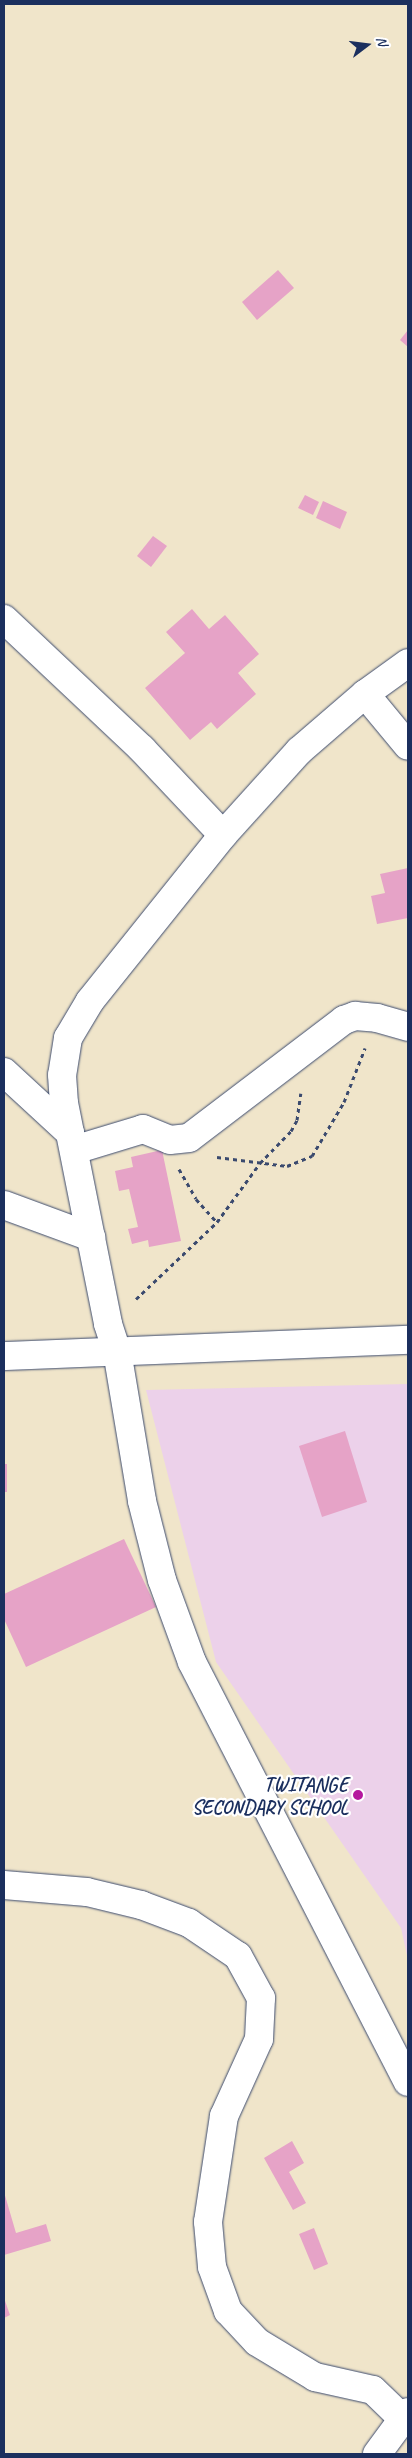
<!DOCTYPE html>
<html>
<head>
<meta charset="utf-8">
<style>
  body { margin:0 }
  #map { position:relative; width:412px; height:2458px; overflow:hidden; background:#f0e5ca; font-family:Caveat,sans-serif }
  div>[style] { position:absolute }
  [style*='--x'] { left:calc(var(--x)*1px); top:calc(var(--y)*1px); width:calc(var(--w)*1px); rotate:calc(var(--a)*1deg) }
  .built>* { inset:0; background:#ecd1ea }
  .building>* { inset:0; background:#e6a3c7 }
  .path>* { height:3px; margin-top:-1.5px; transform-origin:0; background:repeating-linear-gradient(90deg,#3b4a6e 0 4px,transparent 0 8px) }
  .roads { filter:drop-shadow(0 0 1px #3b4a6e) drop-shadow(0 0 1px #3b4a6e) }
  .minor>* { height:28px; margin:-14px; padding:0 14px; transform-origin:14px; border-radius:14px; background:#fff }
  .dots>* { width:14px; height:14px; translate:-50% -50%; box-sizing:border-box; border:2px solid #fff; border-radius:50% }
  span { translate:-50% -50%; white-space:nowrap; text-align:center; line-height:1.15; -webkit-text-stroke:4.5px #fff; paint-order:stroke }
  .poi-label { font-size:20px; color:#1b2f5e; font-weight:700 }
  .right { translate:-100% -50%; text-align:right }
  .frame { position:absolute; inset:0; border:5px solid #1b2f5e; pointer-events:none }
  .north { position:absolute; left:342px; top:20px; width:50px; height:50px; -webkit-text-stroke:4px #fff; paint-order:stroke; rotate:75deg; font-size:14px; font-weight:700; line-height:20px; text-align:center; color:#1b2f5e }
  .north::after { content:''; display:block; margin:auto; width:18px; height:22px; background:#1b2f5e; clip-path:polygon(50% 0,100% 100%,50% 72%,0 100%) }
</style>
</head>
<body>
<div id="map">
  <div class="built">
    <i style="clip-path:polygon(408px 1384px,408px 1960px,401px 1928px,216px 1662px,146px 1390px)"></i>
  </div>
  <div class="building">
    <i style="clip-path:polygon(278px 270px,294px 288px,257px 320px,242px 302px)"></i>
    <i style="clip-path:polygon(408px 330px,408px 347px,400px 340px)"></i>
    <i style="clip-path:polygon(305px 495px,319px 502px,313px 515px,298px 508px)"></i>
    <i style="clip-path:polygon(323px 501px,347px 512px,340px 529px,316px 518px)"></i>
    <i style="clip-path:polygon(153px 536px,167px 546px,151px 567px,137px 556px)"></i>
    <i style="clip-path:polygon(192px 609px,209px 629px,225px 615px,259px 654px,238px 673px,256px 694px,217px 729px,211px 722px,190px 740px,145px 688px,185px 653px,166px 632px)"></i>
    <i style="clip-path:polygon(408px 868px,408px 918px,377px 924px,371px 896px,385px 893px,380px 874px)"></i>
    <i style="clip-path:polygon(162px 1150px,181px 1241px,149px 1247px,148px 1240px,132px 1244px,128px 1229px,138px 1227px,129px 1189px,119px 1191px,115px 1171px,133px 1167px,131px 1157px)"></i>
    <i style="clip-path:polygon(345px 1431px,367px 1502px,322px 1517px,299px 1446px)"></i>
    <i style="clip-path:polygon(4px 1464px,7px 1464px,7px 1492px,4px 1492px)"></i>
    <i style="clip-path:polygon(124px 1539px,156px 1607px,26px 1667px,4px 1619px,4px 1594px)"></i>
    <i style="clip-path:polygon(292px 2141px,304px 2163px,289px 2172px,306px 2203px,293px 2210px,264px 2158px)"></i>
    <i style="clip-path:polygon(4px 2192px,16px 2233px,46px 2224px,51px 2241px,4px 2255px)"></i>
    <i style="clip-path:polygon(314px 2228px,328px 2264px,314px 2270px,299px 2234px)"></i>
    <i style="clip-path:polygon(4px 2298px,10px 2315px,4px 2318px)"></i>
  </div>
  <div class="path">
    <i style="--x:217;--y:1157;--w:71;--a:7.3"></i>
    <i style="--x:287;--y:1166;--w:27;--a:-22"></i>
    <i style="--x:312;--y:1156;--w:63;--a:-59.3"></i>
    <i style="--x:344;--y:1102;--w:58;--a:-68.7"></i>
    <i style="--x:179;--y:1169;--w:34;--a:60"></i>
    <i style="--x:196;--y:1199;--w:31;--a:48"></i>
    <i style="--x:136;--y:1299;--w:112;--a:-43.5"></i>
    <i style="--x:217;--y:1222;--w:73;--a:-53.9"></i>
    <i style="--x:260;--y:1163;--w:45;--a:-45.9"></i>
    <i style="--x:291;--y:1131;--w:13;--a:-61"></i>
    <i style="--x:297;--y:1120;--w:27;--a:-82"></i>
  </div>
  <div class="roads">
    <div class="minor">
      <i style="--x:4;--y:619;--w:190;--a:43.3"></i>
      <i style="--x:142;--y:749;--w:118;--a:46.7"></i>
      <i style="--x:408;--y:663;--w:53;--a:144.2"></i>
      <i style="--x:365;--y:694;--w:87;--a:139.2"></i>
      <i style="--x:299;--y:751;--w:113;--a:132.1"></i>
      <i style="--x:223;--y:835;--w:213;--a:128.7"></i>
      <i style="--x:90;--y:1001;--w:43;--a:120.7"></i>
      <i style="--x:68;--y:1038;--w:37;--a:99"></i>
      <i style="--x:62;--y:1075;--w:28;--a:86"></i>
      <i style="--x:64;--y:1103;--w:225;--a:78.7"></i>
      <i style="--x:108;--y:1324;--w:28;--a:72"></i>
      <i style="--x:117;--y:1351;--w:152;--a:80.5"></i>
      <i style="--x:142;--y:1501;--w:81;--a:75.8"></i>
      <i style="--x:162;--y:1580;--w:87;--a:69.9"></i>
      <i style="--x:192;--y:1662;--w:472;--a:62.8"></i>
      <i style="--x:365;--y:694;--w:67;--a:50.4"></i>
      <i style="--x:4;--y:1072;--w:90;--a:42.7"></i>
      <i style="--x:74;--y:1150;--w:72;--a:-16.9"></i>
      <i style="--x:143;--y:1129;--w:29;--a:22"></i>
      <i style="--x:170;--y:1140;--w:19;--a:-6"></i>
      <i style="--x:189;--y:1138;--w:195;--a:-37.3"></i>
      <i style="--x:344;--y:1020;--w:12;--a:-20"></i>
      <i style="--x:355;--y:1016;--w:22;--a:5"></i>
      <i style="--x:377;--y:1018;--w:32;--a:16"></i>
      <i style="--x:4;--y:1205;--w:93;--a:20.2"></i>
      <i style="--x:4;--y:1356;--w:404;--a:-2.3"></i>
      <i style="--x:4;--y:1885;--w:83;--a:4.8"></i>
      <i style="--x:87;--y:1892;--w:56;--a:13.5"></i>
      <i style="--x:141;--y:1905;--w:51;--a:20.6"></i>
      <i style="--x:189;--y:1923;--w:59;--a:34"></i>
      <i style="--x:238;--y:1956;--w:48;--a:61.3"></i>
      <i style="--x:261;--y:1998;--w:41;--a:92.8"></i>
      <i style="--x:259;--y:2039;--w:85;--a:114.4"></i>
      <i style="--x:224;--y:2116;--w:107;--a:98.6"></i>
      <i style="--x:208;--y:2222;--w:45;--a:84.9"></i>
      <i style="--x:212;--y:2267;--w:47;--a:70"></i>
      <i style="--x:228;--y:2311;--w:42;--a:46.9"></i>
      <i style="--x:257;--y:2342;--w:68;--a:31.1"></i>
      <i style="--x:315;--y:2377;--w:59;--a:12.6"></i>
      <i style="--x:373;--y:2390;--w:42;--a:44"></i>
      <i style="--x:377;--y:2454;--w:52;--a:-53.6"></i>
    </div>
  </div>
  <div class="dots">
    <i style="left:358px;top:1795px;background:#b5179e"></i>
  </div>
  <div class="poi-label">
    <span class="right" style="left:348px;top:1796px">TWITANGE<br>SECONDARY SCHOOL</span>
  </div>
  <div class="frame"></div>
  <div class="north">N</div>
</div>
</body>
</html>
